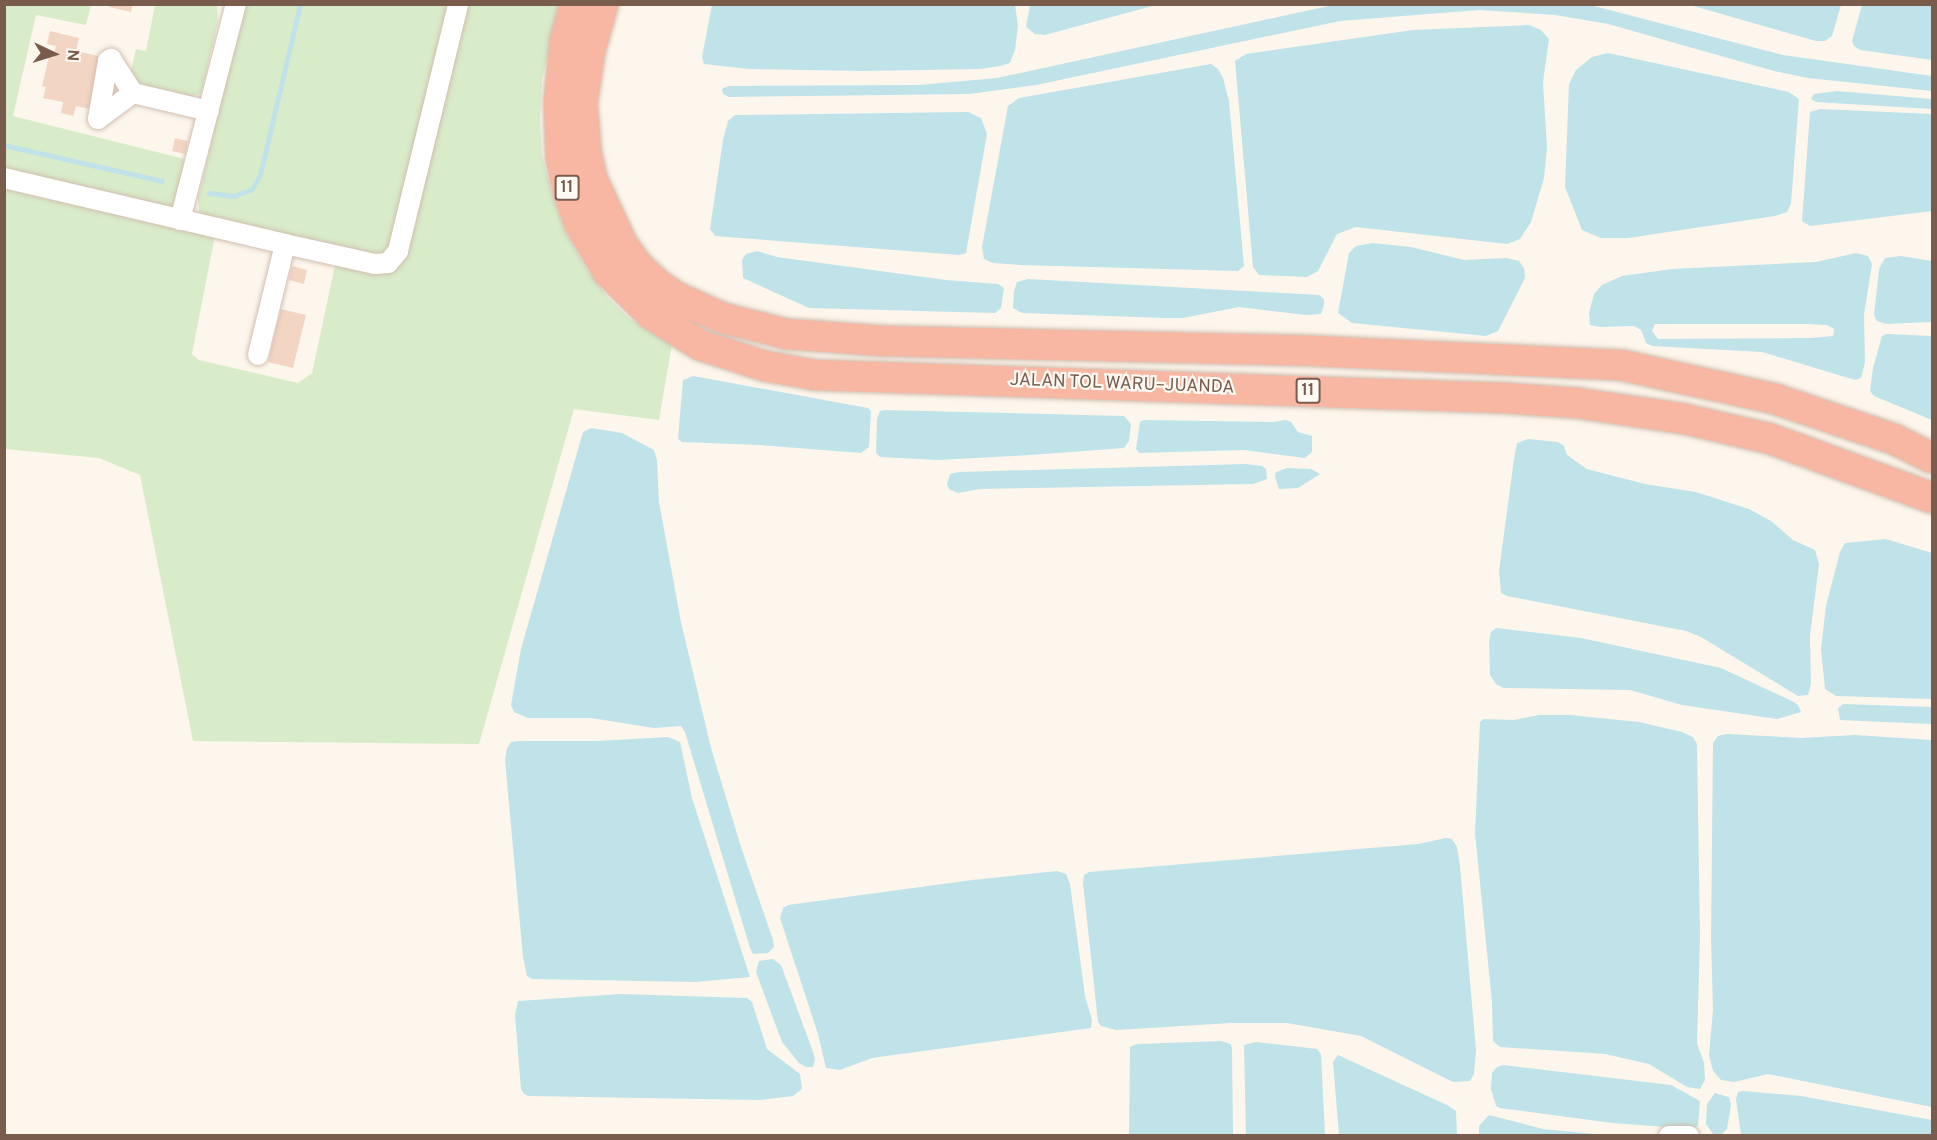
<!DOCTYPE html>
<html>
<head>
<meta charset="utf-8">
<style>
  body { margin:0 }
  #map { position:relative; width:1937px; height:1140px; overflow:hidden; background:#fdf6ec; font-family:Overpass,sans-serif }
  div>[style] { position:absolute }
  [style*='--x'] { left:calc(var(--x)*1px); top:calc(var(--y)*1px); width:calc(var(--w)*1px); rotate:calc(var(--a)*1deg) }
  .green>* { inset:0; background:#d8ecc9 }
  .water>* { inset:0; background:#bfe3e8 }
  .stream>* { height:4.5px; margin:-2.25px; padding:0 2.25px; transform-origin:2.25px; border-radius:2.25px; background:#bfe3e8 }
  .building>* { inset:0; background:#f3d5c3 }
  .roads { filter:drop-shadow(0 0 2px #d1beb0) drop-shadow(0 0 2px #d1beb0) }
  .minor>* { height:20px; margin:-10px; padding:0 10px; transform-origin:10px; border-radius:10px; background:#fff }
  .highway>* { height:30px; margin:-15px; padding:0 15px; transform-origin:15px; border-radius:15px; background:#f7b7a3 }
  span { translate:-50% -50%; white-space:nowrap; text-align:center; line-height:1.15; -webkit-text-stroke:4.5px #fffaf3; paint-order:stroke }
  .shield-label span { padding:2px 4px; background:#fffaf3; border:2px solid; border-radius:4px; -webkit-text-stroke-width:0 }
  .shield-label { font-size:16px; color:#7a5c4d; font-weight:700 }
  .street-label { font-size:18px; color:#7a5c4d }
  .frame { position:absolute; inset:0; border:6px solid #7a5c4d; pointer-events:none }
  .north { position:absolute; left:24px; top:24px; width:60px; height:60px; -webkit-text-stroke:4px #fffaf3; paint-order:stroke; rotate:94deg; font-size:16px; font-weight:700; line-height:24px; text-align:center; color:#7a5c4d }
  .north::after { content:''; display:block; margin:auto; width:21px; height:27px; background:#7a5c4d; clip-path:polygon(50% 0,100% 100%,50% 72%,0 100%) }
</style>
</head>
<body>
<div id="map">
  <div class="green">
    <i style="clip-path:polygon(5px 5px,91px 5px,86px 25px,36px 15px,13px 116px,189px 160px,179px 198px,172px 210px,5px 174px)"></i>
    <i style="clip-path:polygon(155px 5px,217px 5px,218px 22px,201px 94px,190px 96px,145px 86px,134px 80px,131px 70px,136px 49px,146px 51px)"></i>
    <i style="clip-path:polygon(244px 5px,560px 5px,542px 79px,540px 120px,542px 156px,552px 193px,565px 231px,586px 268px,608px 298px,629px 318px,672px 344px,659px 420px,574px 409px,479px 744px,193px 741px,140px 475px,99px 458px,5px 449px,5px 186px,215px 235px,192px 354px,199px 360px,298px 383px,312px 373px,337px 256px,211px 227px,199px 212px,198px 199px)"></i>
  </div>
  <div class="water">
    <i style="clip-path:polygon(1015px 4px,1018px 26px,1015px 50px,1010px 63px,1000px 66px,980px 69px,863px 71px,749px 69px,704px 64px,702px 57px,712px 5px)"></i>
    <i style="clip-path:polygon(1338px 4px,1590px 5px,1783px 55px,1932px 76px,1932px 91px,1808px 78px,1774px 71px,1608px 24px,1555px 15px,1479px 10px,1340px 21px,1036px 85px,969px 94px,729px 97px,723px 94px,722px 89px,728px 86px,919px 85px,997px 78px)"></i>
    <i style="clip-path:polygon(1030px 5px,1030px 4px,1156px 5px,1045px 35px,1035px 34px,1026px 27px)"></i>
    <i style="clip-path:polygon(1690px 5px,1841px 5px,1832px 36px,1825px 41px,1816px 41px)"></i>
    <i style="clip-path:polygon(1862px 5px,1932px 5px,1932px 60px,1860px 50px,1854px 46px,1852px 41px)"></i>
    <i style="clip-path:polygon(1529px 25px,1541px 30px,1549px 39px,1543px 82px,1547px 147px,1544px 178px,1531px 222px,1520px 239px,1507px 244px,1356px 227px,1337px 234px,1318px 271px,1307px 277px,1259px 275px,1253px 267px,1235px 61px,1246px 54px,1413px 30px)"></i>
    <i style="clip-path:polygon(1608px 53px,1789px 92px,1799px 99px,1791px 204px,1787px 212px,1775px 216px,1628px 238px,1601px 238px,1582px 230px,1565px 187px,1569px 84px,1576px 70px,1592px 57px)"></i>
    <i style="clip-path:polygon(1211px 64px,1218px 69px,1223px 78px,1229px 101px,1244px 266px,1238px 271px,1020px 265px,993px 263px,984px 259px,982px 247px,1008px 106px,1019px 98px)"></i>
    <i style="clip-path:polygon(1837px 91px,1932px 99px,1932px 109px,1816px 102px,1811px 99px,1814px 94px)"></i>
    <i style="clip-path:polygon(1820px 109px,1932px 114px,1932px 211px,1810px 226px,1802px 221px,1810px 112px)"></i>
    <i style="clip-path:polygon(968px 112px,981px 118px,987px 134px,966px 253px,959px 255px,715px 236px,710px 229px,723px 140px,728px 121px,735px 115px)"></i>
    <i style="clip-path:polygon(1373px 243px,1411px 247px,1464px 260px,1507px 258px,1519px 261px,1524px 268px,1525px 278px,1498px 331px,1486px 336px,1352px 323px,1338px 313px,1349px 253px,1356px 246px)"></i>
    <i style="clip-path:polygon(757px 251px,777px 257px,946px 280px,998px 284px,1004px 288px,1001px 308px,995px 313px,809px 308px,743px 278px,742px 260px,746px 254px)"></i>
    <i style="clip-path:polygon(evenodd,1856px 253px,1868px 256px,1872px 264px,1864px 315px,1865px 362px,1861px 378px,1855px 380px,1762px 352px,1652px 346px,1646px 343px,1641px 330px,1634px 326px,1600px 327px,1590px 325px,1589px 313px,1594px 294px,1602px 285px,1622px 276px,1672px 269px,1816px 262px,1856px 253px,1655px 324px,1806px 324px,1827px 325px,1834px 329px,1833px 336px,1811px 338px,1658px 339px,1652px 331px,1655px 324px)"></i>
    <i style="clip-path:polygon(1901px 256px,1932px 261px,1932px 322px,1886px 324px,1877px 321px,1874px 315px,1879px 269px,1885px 258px)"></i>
    <i style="clip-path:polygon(1028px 279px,1319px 295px,1324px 299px,1324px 305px,1321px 314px,1306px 315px,1239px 307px,1183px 318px,1165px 318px,1022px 313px,1013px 308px,1014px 291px,1017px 282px)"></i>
    <i style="clip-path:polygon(1887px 334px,1932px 336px,1932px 420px,1874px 396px,1870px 391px,1873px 368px,1882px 336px)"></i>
    <i style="clip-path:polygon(693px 376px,868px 408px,871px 411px,869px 447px,861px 453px,760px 445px,682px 442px,678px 439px,683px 380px)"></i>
    <i style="clip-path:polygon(884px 410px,1124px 416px,1131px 424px,1129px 441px,1124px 448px,1030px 455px,938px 460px,880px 457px,876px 453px,877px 419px,880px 411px)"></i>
    <i style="clip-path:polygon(1144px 420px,1273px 422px,1286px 420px,1291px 422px,1298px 432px,1312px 436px,1312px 452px,1305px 458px,1244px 450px,1139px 453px,1136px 449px,1140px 422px)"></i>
    <i style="clip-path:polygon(591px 428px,622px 433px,654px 450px,657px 460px,659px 502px,681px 622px,711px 748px,741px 847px,773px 940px,774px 947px,768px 953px,753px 954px,750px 948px,685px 732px,681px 726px,654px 728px,591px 718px,528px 718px,514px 712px,511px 705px,521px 649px,583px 432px)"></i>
    <i style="clip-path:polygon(1528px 439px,1558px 442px,1564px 446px,1567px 455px,1587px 469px,1645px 484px,1696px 492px,1749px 509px,1771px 521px,1793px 540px,1815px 550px,1819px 564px,1810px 636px,1811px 684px,1808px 695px,1798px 696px,1701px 637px,1686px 631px,1507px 596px,1501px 593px,1499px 571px,1514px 459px,1517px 443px)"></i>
    <i style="clip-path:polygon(1246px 464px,1262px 466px,1266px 469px,1267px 479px,1253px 484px,980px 489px,958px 493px,949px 489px,947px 484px,950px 474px,959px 472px)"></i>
    <i style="clip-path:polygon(1287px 468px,1311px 469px,1320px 474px,1298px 488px,1279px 489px,1275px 477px,1276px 472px)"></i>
    <i style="clip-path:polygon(1886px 539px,1932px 553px,1932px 699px,1836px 696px,1825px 689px,1821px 649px,1826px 606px,1840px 552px,1845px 543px)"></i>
    <i style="clip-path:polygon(1496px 628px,1581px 638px,1721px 668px,1792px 701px,1798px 705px,1801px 712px,1777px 719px,1682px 705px,1630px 690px,1503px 688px,1496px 684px,1490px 675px,1489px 641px,1491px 632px)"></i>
    <i style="clip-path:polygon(1843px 704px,1932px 707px,1932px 724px,1840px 720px,1838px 708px)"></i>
    <i style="clip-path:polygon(1539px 715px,1570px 715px,1639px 722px,1682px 732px,1693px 737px,1697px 744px,1700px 937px,1697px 1043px,1704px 1063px,1705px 1080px,1700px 1089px,1687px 1087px,1649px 1064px,1605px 1054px,1500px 1047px,1493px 1041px,1492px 1002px,1475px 833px,1480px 722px,1484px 719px,1514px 720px)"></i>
    <i style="clip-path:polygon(1727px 734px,1801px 738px,1855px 735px,1932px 740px,1932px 1107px,1768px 1074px,1734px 1082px,1721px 1080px,1713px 1071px,1709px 1055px,1713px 1010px,1711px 939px,1713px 743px,1718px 736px)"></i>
    <i style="clip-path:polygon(668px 737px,680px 742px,692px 798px,750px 977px,695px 982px,532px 979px,527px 976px,523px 957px,505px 760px,507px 748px,511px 742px,518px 741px,597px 741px)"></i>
    <i style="clip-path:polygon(1446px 838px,1452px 839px,1457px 847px,1460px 866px,1476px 1050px,1474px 1074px,1470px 1081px,1453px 1082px,1361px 1036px,1287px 1023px,1231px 1023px,1116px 1030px,1101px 1026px,1098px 1022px,1083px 883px,1084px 875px,1089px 872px,1418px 844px)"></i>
    <i style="clip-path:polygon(1057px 871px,1066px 874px,1070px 884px,1085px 996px,1092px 1020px,1091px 1028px,872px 1058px,840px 1070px,826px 1068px,818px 1034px,780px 918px,783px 908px,788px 905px,972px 880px)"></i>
    <i style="clip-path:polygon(773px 959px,781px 965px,812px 1049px,815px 1059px,813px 1067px,806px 1067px,799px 1063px,782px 1042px,756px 972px,759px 961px)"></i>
    <i style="clip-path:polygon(621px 994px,747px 998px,752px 1002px,767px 1049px,800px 1074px,802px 1089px,793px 1096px,759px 1100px,528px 1096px,524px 1094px,521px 1089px,515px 1015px,518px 1001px)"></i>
    <i style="clip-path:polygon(1221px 1041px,1231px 1044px,1232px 1050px,1233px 1135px,1129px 1135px,1130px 1047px,1137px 1044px)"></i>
    <i style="clip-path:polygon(1256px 1042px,1317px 1049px,1321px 1054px,1325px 1135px,1246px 1135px,1244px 1045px)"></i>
    <i style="clip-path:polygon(1338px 1055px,1447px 1105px,1456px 1111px,1457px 1135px,1339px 1135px,1333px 1062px)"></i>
    <i style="clip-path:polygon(1503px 1065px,1671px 1085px,1700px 1101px,1698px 1126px,1691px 1129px,1613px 1123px,1500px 1108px,1496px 1106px,1491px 1089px,1492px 1073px,1497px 1067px)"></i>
    <i style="clip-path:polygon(1743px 1091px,1801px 1096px,1932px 1120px,1932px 1135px,1741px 1135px,1736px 1099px,1738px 1092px)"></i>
    <i style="clip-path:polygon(1715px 1093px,1729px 1097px,1731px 1105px,1727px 1129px,1721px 1135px,1713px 1134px,1706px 1124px,1707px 1104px)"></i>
    <i style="clip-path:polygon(1489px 1115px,1543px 1129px,1606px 1135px,1479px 1135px,1479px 1126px)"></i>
  </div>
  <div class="stream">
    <i style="--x:4;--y:145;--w:162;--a:12.8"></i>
    <i style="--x:209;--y:193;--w:25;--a:7"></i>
    <i style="--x:234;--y:196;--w:19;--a:-21"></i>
    <i style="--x:252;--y:189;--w:16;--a:-60"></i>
    <i style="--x:260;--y:175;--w:176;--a:-76.8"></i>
  </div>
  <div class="building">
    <i style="clip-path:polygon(110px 4px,133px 4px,131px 12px,109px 7px)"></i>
    <i style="clip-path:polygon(50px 31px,79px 38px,76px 51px,102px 57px,90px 109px,76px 106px,73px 116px,61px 113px,63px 102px,43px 98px,46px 87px,42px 86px,49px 57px,53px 58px,56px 46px,47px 44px)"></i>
    <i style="clip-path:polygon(175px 138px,188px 141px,185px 154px,172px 151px)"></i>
    <i style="clip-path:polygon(292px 266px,307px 270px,304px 284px,289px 280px)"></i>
    <i style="clip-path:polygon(281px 309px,306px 315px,293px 368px,268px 362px)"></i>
  </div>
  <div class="roads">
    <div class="minor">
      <i style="--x:98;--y:119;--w:59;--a:-80.2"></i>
      <i style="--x:108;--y:61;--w:4;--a:-34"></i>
      <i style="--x:111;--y:59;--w:40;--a:57.1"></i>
      <i style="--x:133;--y:93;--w:78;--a:13.3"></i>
      <i style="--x:98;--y:119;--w:44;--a:-36.6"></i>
      <i style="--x:4;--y:178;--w:289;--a:13.2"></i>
      <i style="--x:285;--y:244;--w:92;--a:12.5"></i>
      <i style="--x:375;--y:264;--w:13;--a:-4"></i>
      <i style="--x:388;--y:263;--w:16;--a:-50"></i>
      <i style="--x:398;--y:251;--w:254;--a:-76.3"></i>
      <i style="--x:180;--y:220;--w:223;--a:-75.5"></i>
      <i style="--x:258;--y:355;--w:114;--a:-76.3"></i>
      <i style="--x:1669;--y:1136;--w:20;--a:0"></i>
    </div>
    <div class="highway">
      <i style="--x:575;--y:4;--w:38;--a:105"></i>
      <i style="--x:565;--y:41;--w:60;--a:95.7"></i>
      <i style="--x:559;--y:101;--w:57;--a:88"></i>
      <i style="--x:561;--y:158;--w:35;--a:78"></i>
      <i style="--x:568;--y:192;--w:33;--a:70"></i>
      <i style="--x:579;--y:223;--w:57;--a:59.4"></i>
      <i style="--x:608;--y:272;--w:60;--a:44.3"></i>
      <i style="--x:651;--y:314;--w:58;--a:32.3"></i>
      <i style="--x:700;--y:345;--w:68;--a:17.9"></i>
      <i style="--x:765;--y:366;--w:51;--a:10.2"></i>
      <i style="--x:815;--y:375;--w:690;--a:1.91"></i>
      <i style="--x:1505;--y:398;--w:72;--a:4"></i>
      <i style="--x:1577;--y:403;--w:109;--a:8.4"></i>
      <i style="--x:1685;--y:419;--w:88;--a:13.1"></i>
      <i style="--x:1771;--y:439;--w:171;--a:20.1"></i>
      <i style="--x:603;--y:4;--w:49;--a:105.5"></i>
      <i style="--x:590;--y:51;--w:53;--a:98.7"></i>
      <i style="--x:582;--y:103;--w:48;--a:85.2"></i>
      <i style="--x:586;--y:151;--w:29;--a:78"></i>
      <i style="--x:592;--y:179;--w:72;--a:65.2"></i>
      <i style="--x:622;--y:244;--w:27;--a:54"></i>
      <i style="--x:638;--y:266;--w:26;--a:43"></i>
      <i style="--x:657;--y:284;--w:23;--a:34"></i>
      <i style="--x:676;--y:297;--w:51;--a:24.1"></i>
      <i style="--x:723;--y:318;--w:66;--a:14"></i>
      <i style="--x:787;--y:334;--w:96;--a:4.2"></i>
      <i style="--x:883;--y:341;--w:430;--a:1.3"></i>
      <i style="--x:1313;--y:351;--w:308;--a:2.6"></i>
      <i style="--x:1621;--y:365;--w:158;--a:12.4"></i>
      <i style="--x:1775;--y:399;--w:126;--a:18.6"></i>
      <i style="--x:1894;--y:439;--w:42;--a:26.6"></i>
    </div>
  </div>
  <div class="shield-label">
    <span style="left:567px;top:188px">11</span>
    <span style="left:1308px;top:391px">11</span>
  </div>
  <div class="street-label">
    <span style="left:1122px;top:385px;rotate:2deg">JALAN TOL WARU–JUANDA</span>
  </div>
  <div class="frame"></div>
  <div class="north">N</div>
</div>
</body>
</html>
